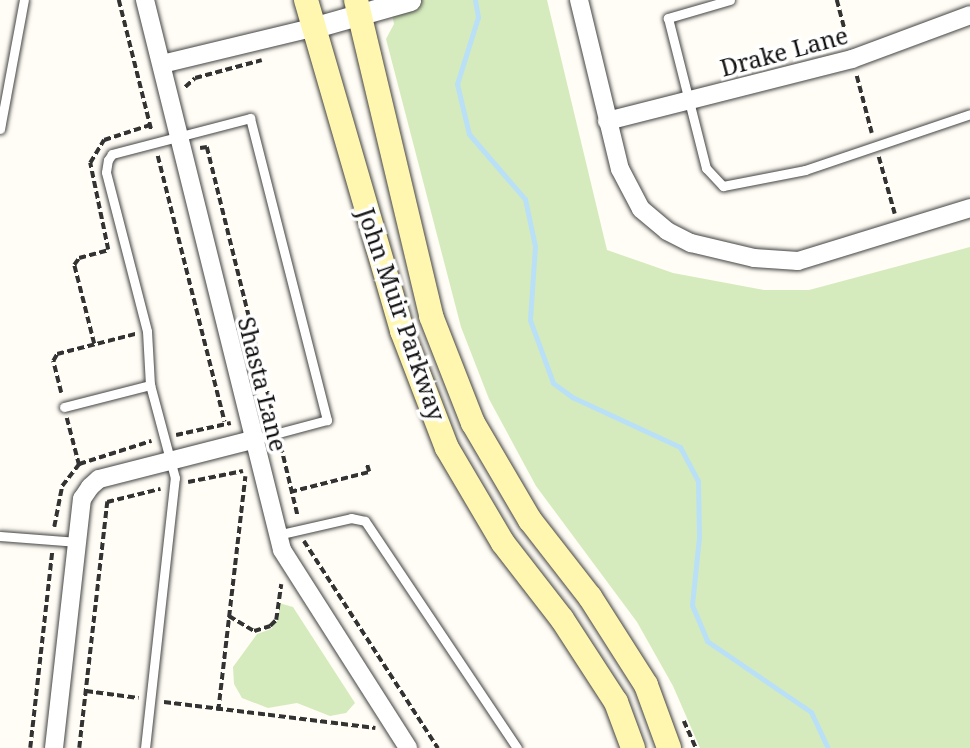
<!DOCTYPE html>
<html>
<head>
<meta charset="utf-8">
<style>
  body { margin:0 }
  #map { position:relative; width:970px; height:748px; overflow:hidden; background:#fffdf5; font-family:"Noto Serif",serif }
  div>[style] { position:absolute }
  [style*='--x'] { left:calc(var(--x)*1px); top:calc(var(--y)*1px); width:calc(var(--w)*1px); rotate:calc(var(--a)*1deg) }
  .green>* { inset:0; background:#d5ebbd }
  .stream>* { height:5px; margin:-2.5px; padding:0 2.5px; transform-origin:2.5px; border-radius:2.5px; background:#b9e0f7 }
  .path>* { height:3.5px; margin-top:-1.75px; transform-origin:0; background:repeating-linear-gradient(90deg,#333 0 7px,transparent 0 10.5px) }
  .roads { filter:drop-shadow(0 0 2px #444) drop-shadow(0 0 2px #444) }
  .service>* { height:9px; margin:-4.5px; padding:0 4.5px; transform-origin:4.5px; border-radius:4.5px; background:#fff }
  .minor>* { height:18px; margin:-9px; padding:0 9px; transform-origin:9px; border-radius:9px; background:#fff }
  .tertiary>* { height:21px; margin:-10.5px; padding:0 10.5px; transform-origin:10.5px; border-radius:10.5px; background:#fff }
  .secondary>* { height:24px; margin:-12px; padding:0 12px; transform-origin:12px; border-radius:12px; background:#fff6b0 }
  span { translate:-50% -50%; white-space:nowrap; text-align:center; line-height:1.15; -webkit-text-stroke:7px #fff; paint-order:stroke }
  .street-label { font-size:24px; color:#111 }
</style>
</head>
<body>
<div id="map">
  <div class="green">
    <i style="clip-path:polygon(389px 0,547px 0,607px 250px,673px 273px,764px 290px,809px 290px,970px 247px,970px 748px,700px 748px,673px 686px,637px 622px,536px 486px,489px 399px,461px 327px,386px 39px,394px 24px)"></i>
    <i style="clip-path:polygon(279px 603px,293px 607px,355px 703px,346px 713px,330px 716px,297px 703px,268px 708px,242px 698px,234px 684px,233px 667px,257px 634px,271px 629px,279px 618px)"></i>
  </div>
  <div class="stream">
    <i style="--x:475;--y:0;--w:17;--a:80"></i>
    <i style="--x:478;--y:17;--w:70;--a:107.4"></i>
    <i style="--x:457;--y:84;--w:51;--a:76.5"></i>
    <i style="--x:469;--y:134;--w:86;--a:49.3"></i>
    <i style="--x:525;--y:199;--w:48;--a:78"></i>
    <i style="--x:535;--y:246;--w:74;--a:93.9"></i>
    <i style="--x:530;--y:320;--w:67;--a:69.9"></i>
    <i style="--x:553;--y:383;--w:24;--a:36"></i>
    <i style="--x:572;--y:397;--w:119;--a:24.8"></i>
    <i style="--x:680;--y:447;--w:38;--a:62"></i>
    <i style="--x:698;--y:481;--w:56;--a:89"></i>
    <i style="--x:699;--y:537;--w:68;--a:95.9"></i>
    <i style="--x:692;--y:605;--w:39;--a:67"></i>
    <i style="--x:707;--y:641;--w:126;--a:34.3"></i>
    <i style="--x:811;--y:712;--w:40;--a:65"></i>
  </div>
  <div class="path">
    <i style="--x:119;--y:0;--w:136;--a:76"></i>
    <i style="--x:837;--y:0;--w:43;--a:75.3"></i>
    <i style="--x:857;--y:76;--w:59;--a:75.3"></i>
    <i style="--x:185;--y:87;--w:13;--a:-42"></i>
    <i style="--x:195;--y:78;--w:69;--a:-15"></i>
    <i style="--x:200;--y:148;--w:7;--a:-8"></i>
    <i style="--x:207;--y:147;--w:282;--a:76.1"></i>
    <i style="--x:158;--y:156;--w:274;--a:75.9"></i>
    <i style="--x:879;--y:157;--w:59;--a:74.3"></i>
    <i style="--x:94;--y:344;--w:81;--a:-104.2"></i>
    <i style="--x:74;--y:265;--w:9;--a:-54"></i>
    <i style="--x:79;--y:258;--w:30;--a:-15"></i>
    <i style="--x:108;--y:250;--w:89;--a:-101.7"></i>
    <i style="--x:90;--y:163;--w:27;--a:-59"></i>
    <i style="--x:104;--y:140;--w:48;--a:-18.1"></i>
    <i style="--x:61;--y:393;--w:33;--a:-104"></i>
    <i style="--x:53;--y:361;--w:8;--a:-60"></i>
    <i style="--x:57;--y:354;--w:81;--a:-14.4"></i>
    <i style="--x:67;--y:418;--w:48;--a:75.4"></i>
    <i style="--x:176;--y:435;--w:56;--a:-12.3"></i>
    <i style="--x:281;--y:446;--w:73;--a:76.5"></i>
    <i style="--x:188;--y:482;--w:56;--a:-11.3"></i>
    <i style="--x:290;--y:492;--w:81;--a:-14.2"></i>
    <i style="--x:369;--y:472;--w:10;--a:-107"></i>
    <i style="--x:54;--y:527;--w:42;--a:-79"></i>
    <i style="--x:62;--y:486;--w:28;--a:-52"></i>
    <i style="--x:79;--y:464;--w:76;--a:-17.7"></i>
    <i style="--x:304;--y:541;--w:247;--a:57.1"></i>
    <i style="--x:229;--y:616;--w:29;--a:31"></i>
    <i style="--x:254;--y:631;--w:17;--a:-17"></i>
    <i style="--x:270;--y:626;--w:8;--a:-45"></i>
    <i style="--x:276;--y:620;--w:36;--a:-82"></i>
    <i style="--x:86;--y:691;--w:53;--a:7.5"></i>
    <i style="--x:164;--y:702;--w:213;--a:7"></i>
    <i style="--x:218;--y:711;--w:236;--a:-83.4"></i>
    <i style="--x:684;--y:721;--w:30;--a:66"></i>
    <i style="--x:30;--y:748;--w:197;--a:-83.6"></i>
    <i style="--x:79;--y:748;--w:248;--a:-83.5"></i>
    <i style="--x:107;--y:502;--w:55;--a:-13.8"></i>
  </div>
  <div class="roads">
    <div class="service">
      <i style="--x:730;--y:0;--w:65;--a:163.8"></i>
      <i style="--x:668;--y:18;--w:155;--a:75.8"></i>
      <i style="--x:706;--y:168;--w:25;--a:47"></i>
      <i style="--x:723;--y:186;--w:84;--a:-11"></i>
      <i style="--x:805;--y:170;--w:174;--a:-18.7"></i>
      <i style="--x:0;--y:129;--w:131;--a:-79.5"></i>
      <i style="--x:64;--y:407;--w:89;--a:-14.3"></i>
      <i style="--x:277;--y:535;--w:76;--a:-12.9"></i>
      <i style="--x:351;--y:518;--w:14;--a:12"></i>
      <i style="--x:365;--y:521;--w:273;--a:56.2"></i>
      <i style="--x:0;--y:536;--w:78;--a:4.4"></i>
      <i style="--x:145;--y:748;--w:272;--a:-83.7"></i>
      <i style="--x:175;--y:478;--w:96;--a:-105"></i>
      <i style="--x:150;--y:385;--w:54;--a:-93.2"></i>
      <i style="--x:147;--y:331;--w:164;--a:-104.5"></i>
      <i style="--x:106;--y:172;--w:12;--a:-81"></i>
      <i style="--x:108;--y:160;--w:7;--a:-56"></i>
      <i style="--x:112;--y:154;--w:143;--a:-14.6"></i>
      <i style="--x:250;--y:118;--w:312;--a:75.7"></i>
      <i style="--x:327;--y:420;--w:78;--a:165.1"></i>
    </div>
    <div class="minor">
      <i style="--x:145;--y:0;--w:567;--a:76.01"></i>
      <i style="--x:282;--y:550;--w:235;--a:57.5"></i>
      <i style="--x:579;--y:0;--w:174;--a:76.4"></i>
      <i style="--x:620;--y:169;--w:45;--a:62.3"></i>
      <i style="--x:641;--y:209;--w:34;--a:40"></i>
      <i style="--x:667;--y:231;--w:27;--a:27"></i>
      <i style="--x:691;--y:243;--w:65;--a:13.4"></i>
      <i style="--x:754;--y:258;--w:44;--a:3.9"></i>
      <i style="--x:798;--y:261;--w:180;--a:-17.1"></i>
      <i style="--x:162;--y:64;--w:154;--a:-13.5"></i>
      <i style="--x:607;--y:121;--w:253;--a:-14.2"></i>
      <i style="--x:852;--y:59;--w:126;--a:-20.4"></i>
      <i style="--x:54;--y:748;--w:251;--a:-83.6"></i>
      <i style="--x:82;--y:499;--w:14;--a:-56"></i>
      <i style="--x:90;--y:487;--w:12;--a:-42"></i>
      <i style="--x:99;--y:479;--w:158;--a:-14.3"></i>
    </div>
    <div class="tertiary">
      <i style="--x:312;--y:28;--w:102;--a:-15.9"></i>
    </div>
    <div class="secondary">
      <i style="--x:306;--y:0;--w:345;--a:73.8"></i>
      <i style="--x:402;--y:331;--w:125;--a:69"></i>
      <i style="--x:447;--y:448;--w:110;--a:59.5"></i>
      <i style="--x:503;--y:543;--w:96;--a:52.2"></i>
      <i style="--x:562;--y:619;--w:99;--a:57"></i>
      <i style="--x:616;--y:702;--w:49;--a:69.7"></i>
      <i style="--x:356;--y:0;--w:325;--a:76.6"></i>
      <i style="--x:431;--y:316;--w:115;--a:68.6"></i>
      <i style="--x:473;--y:423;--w:113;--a:59.6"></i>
      <i style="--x:530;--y:520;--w:98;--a:52.1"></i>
      <i style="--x:590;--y:597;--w:104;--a:57.5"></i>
      <i style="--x:646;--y:685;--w:67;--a:69.9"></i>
    </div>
  </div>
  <div class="street-label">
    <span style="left:784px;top:51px;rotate:-15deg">Drake Lane</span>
    <span style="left:402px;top:314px;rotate:71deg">John Muir Parkway</span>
    <span style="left:263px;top:384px;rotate:76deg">Shasta Lane</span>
  </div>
</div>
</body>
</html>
